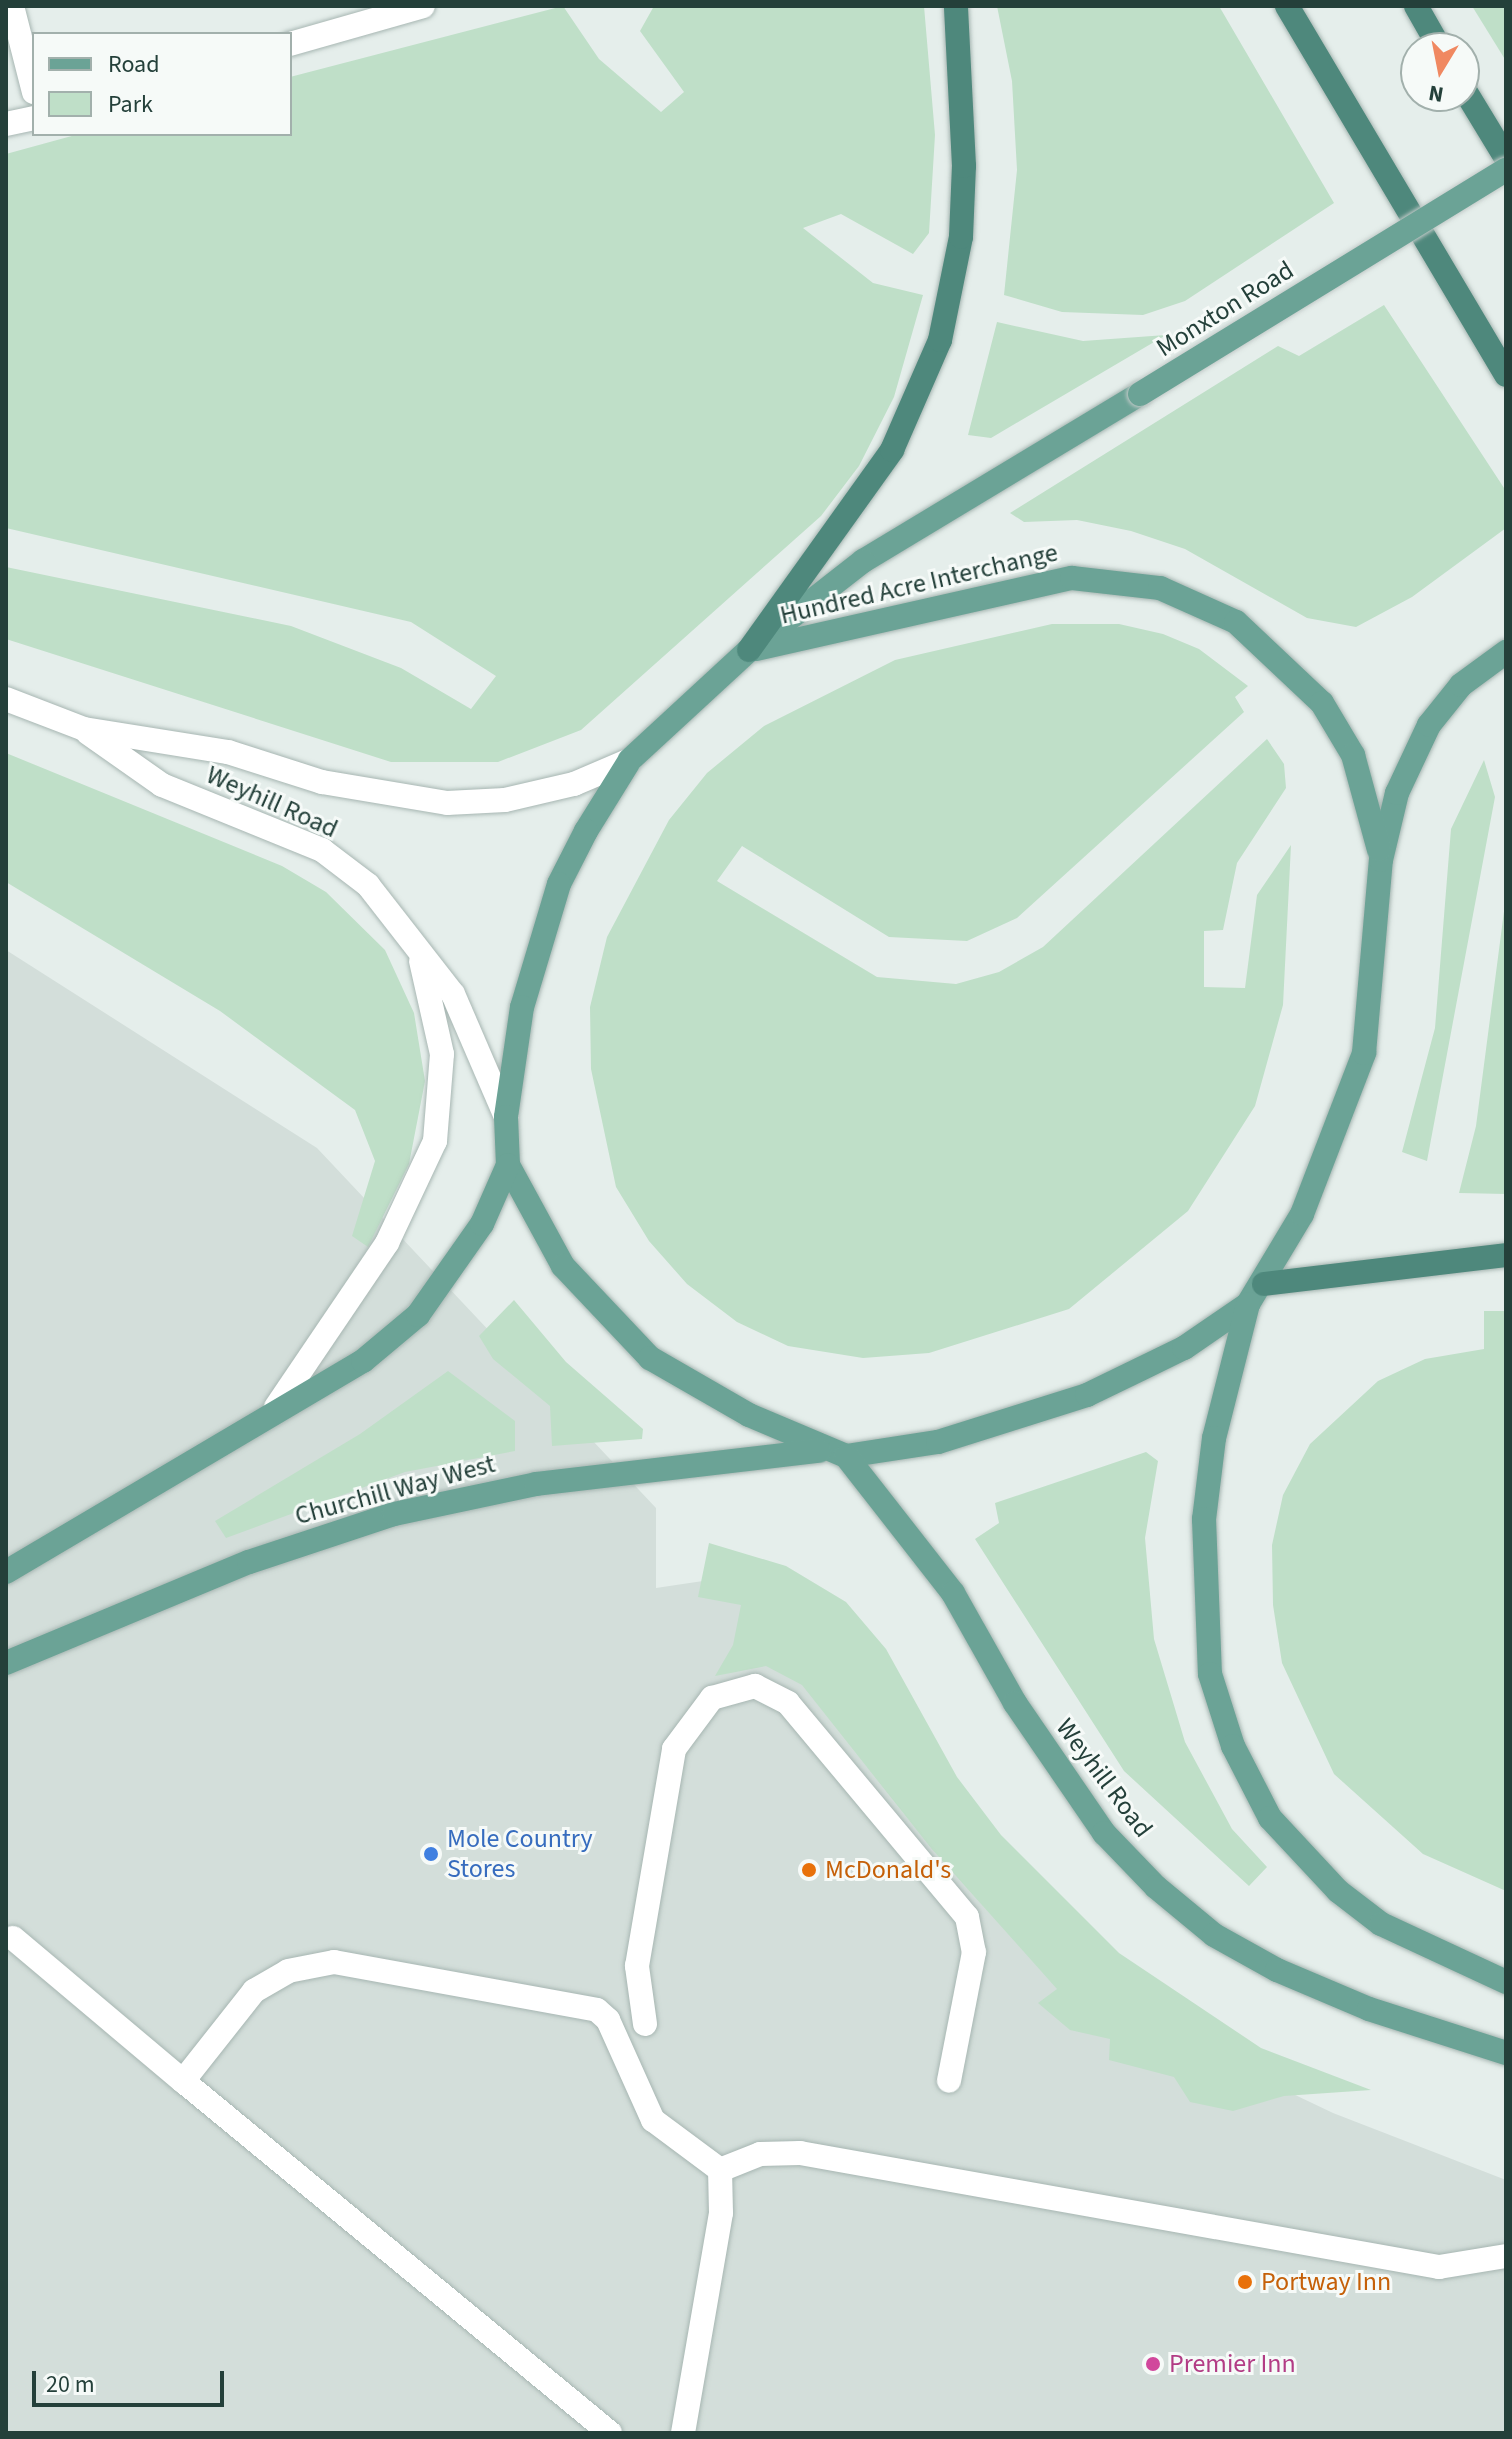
<!DOCTYPE html>
<html>
<head>
<meta charset="utf-8">
<style>
  body { margin:0 }
  #map { position:relative; width:1512px; height:2439px; overflow:hidden; background:#e5eeeb; font-family:"Source Sans 3",sans-serif }
  div>[style] { position:absolute }
  [style*='--x'] { left:calc(var(--x)*1px); top:calc(var(--y)*1px); width:calc(var(--w)*1px); rotate:calc(var(--a)*1deg) }
  .built>* { inset:0; background:#d3deda }
  .green>* { inset:0; background:#bfdfc8 }
  .roads { filter:drop-shadow(0 0 2px #a7b6b2) drop-shadow(0 0 2px #a7b6b2) }
  .service>* { height:24px; margin:-12px; padding:0 12px; transform-origin:12px; border-radius:12px; background:#fff }
  .minor>* { height:24px; margin:-12px; padding:0 12px; transform-origin:12px; border-radius:12px; background:#fff }
  .secondary>* { height:24px; margin:-12px; padding:0 12px; transform-origin:12px; border-radius:12px; background:#fff }
  .primary>* { height:24px; margin:-12px; padding:0 12px; transform-origin:12px; border-radius:12px; background:#6ba396 }
  .trunk>* { height:24px; margin:-12px; padding:0 12px; transform-origin:12px; border-radius:12px; background:#4e887c }
  .bridges { filter:drop-shadow(0 0 2px #c2cac8) drop-shadow(0 0 2px #c2cac8) }
  .primary-bridge>* { height:24px; margin:-12px; padding:0 12px; transform-origin:12px; border-radius:12px; background:#6ba396 }
  .dots>* { width:22px; height:22px; translate:-50% -50%; box-sizing:border-box; border:4px solid #f6faf8; border-radius:50% }
  span { translate:-50% -50%; white-space:nowrap; text-align:center; line-height:1.15; -webkit-text-stroke:6px #f6faf8; paint-order:stroke }
  .street-label { font-size:26px; color:#24403a }
  .shop-label { font-size:26px; color:#366cbe }
  .left { translate:0 -50%; text-align:left }
  .food-label { font-size:26px; color:#c56008 }
  .hotel-label { font-size:26px; color:#b23c85 }
  .frame { position:absolute; inset:0; border:8px solid #24403a; pointer-events:none }
  .legend { position:absolute; left:32px; top:32px; width:260px; height:104px; box-sizing:border-box; background:#f6faf8; border:2px solid #a2b0ac; margin:0; padding:10px 14px; list-style:none; font-size:24px; color:#24403a }
  .legend li { display:flex; align-items:center; gap:16px; height:40px }
  .legend b { width:40px; border:2px solid #a2b0ac }
  .north { position:absolute; left:1400px; top:32px; width:80px; height:80px; box-sizing:border-box; background:#f6faf8; border:2px solid #a2b0ac; border-radius:50%; rotate:190deg; font-size:22px; font-weight:700; line-height:32px; text-align:center; color:#24403a }
  .north::after { content:''; display:block; margin:auto; width:28px; height:36px; background:#f08861; clip-path:polygon(50% 0,100% 100%,50% 72%,0 100%) }
  .scale { position:absolute; left:32px; top:2371px; width:192px; height:36px; box-sizing:border-box; border:4px solid #24403a; border-top:0; padding-left:10px; font-size:24px; line-height:28px; white-space:nowrap; color:#24403a; -webkit-text-stroke:6px #f6faf8; paint-order:stroke }
</style>
</head>
<body>
<div id="map">
  <div class="built">
    <i style="clip-path:polygon(6px 950px,317px 1148px,656px 1508px,656px 1588px,723px 1578px,1203px 2051px,1333px 2113px,1506px 2180px,1506px 2433px,6px 2433px)"></i>
  </div>
  <div class="green">
    <i style="clip-path:polygon(563px 6px,599px 59px,661px 112px,684px 92px,640px 31px,654px 6px,924px 6px,935px 135px,929px 233px,913px 254px,841px 214px,803px 228px,873px 283px,923px 295px,894px 397px,859px 466px,821px 516px,581px 730px,498px 762px,391px 762px,6px 639px,6px 567px,291px 626px,401px 668px,471px 709px,496px 676px,411px 622px,6px 528px,6px 154px,79px 134px,290px 134px,290px 77px)"></i>
    <i style="clip-path:polygon(997px 6px,1219px 6px,1334px 203px,1185px 301px,1143px 315px,1062px 312px,1004px 295px,1017px 170px,1012px 81px)"></i>
    <i style="clip-path:polygon(1472px 6px,1506px 6px,1506px 61px)"></i>
    <i style="clip-path:polygon(1384px 305px,1506px 491px,1506px 528px,1412px 597px,1356px 627px,1307px 618px,1185px 549px,1131px 531px,1077px 520px,1024px 522px,1010px 513px,1278px 346px,1299px 356px)"></i>
    <i style="clip-path:polygon(997px 322px,1083px 341px,1166px 335px,991px 438px,968px 435px)"></i>
    <i style="clip-path:polygon(1052px 624px,1119px 624px,1163px 634px,1199px 649px,1248px 686px,1235px 697px,1244px 712px,1017px 918px,967px 941px,889px 937px,742px 846px,717px 881px,877px 977px,956px 984px,999px 972px,1043px 947px,1267px 739px,1284px 764px,1286px 788px,1237px 863px,1223px 930px,1204px 931px,1204px 987px,1245px 988px,1257px 895px,1291px 845px,1283px 1005px,1255px 1106px,1188px 1211px,1069px 1309px,929px 1353px,863px 1358px,788px 1346px,737px 1322px,687px 1284px,649px 1241px,616px 1187px,591px 1069px,590px 1007px,607px 937px,669px 820px,707px 773px,764px 726px,895px 660px)"></i>
    <i style="clip-path:polygon(6px 753px,282px 866px,326px 892px,385px 950px,414px 1013px,425px 1081px,409px 1164px,368px 1247px,352px 1236px,375px 1161px,355px 1110px,220px 1011px,6px 882px)"></i>
    <i style="clip-path:polygon(1484px 760px,1495px 797px,1427px 1161px,1402px 1152px,1435px 1028px,1451px 829px)"></i>
    <i style="clip-path:polygon(1506px 896px,1506px 1194px,1459px 1193px,1476px 1126px)"></i>
    <i style="clip-path:polygon(514px 1300px,566px 1362px,643px 1429px,642px 1439px,552px 1446px,550px 1406px,493px 1359px,479px 1336px)"></i>
    <i style="clip-path:polygon(1484px 1311px,1506px 1311px,1506px 1891px,1423px 1854px,1334px 1774px,1282px 1663px,1273px 1605px,1272px 1545px,1283px 1495px,1310px 1444px,1378px 1381px,1425px 1359px,1484px 1349px)"></i>
    <i style="clip-path:polygon(448px 1371px,515px 1421px,515px 1451px,405px 1472px,226px 1538px,215px 1521px,360px 1434px)"></i>
    <i style="clip-path:polygon(1146px 1452px,1158px 1461px,1145px 1538px,1154px 1639px,1185px 1742px,1232px 1829px,1267px 1867px,1249px 1886px,1124px 1771px,975px 1539px,999px 1523px,995px 1503px)"></i>
    <i style="clip-path:polygon(709px 1543px,786px 1566px,846px 1602px,886px 1649px,957px 1777px,1001px 1835px,1119px 1953px,1261px 2048px,1371px 2090px,1284px 2096px,1233px 2111px,1190px 2102px,1174px 2077px,1109px 2060px,1110px 2039px,1070px 2030px,1038px 2003px,1057px 1989px,931px 1848px,802px 1685px,766px 1666px,715px 1676px,733px 1645px,741px 1605px,698px 1597px)"></i>
  </div>
  <div class="roads">
    <div class="service">
      <i style="--x:13;--y:1938;--w:222;--a:40.1"></i>
      <i style="--x:645;--y:2024;--w:59;--a:-97.9"></i>
      <i style="--x:637;--y:1966;--w:220;--a:-80.3"></i>
      <i style="--x:674;--y:1749;--w:64;--a:-53.3"></i>
      <i style="--x:712;--y:1698;--w:45;--a:-15.6"></i>
      <i style="--x:755;--y:1686;--w:37;--a:27"></i>
      <i style="--x:788;--y:1703;--w:279;--a:50.1"></i>
      <i style="--x:967;--y:1917;--w:36;--a:79"></i>
      <i style="--x:974;--y:1952;--w:131;--a:101"></i>
      <i style="--x:720;--y:2170;--w:43;--a:-21.8"></i>
      <i style="--x:760;--y:2154;--w:40;--a:-1.4"></i>
      <i style="--x:800;--y:2153;--w:649;--a:10.12"></i>
      <i style="--x:1439;--y:2267;--w:68;--a:-9.3"></i>
      <i style="--x:610;--y:2433;--w:553;--a:-140.5"></i>
      <i style="--x:183;--y:2081;--w:115;--a:-51.7"></i>
      <i style="--x:254;--y:1991;--w:39;--a:-30"></i>
      <i style="--x:288;--y:1971;--w:47;--a:-11.1"></i>
      <i style="--x:334;--y:1962;--w:267;--a:10.3"></i>
      <i style="--x:597;--y:2010;--w:15;--a:42"></i>
      <i style="--x:608;--y:2020;--w:110;--a:65.8"></i>
      <i style="--x:653;--y:2120;--w:84;--a:36.7"></i>
      <i style="--x:683;--y:2433;--w:223;--a:-80.2"></i>
      <i style="--x:721;--y:2213;--w:43;--a:-91.3"></i>
    </div>
    <div class="minor">
      <i style="--x:12;--y:6;--w:89;--a:75.7"></i>
      <i style="--x:290;--y:44;--w:138;--a:-15.9"></i>
      <i style="--x:6;--y:124;--w:29;--a:-12"></i>
    </div>
    <div class="secondary">
      <i style="--x:6;--y:699;--w:84;--a:21"></i>
      <i style="--x:84;--y:729;--w:146;--a:9.1"></i>
      <i style="--x:228;--y:752;--w:99;--a:17.7"></i>
      <i style="--x:322;--y:782;--w:127;--a:9.5"></i>
      <i style="--x:447;--y:803;--w:58;--a:-3"></i>
      <i style="--x:505;--y:800;--w:71;--a:-13.1"></i>
      <i style="--x:574;--y:784;--w:61;--a:-23.2"></i>
      <i style="--x:88;--y:733;--w:90;--a:35.1"></i>
      <i style="--x:162;--y:785;--w:173;--a:22.1"></i>
      <i style="--x:322;--y:850;--w:58;--a:37.3"></i>
      <i style="--x:368;--y:885;--w:138;--a:52.1"></i>
      <i style="--x:453;--y:994;--w:134;--a:66.7"></i>
      <i style="--x:276;--y:1407;--w:198;--a:-55.9"></i>
      <i style="--x:387;--y:1243;--w:113;--a:-64.8"></i>
      <i style="--x:435;--y:1141;--w:87;--a:-85.4"></i>
      <i style="--x:442;--y:1054;--w:95;--a:-102.7"></i>
    </div>
    <div class="primary">
      <i style="--x:1140;--y:394;--w:323;--a:148.9"></i>
      <i style="--x:863;--y:561;--w:145;--a:142"></i>
      <i style="--x:749;--y:650;--w:162;--a:137.3"></i>
      <i style="--x:630;--y:760;--w:84;--a:121.8"></i>
      <i style="--x:586;--y:831;--w:59;--a:117"></i>
      <i style="--x:559;--y:884;--w:128;--a:106.7"></i>
      <i style="--x:522;--y:1007;--w:111;--a:98.3"></i>
      <i style="--x:506;--y:1117;--w:48;--a:87.6"></i>
      <i style="--x:508;--y:1165;--w:115;--a:61.4"></i>
      <i style="--x:563;--y:1266;--w:127;--a:46.6"></i>
      <i style="--x:650;--y:1358;--w:114;--a:29.9"></i>
      <i style="--x:749;--y:1415;--w:105;--a:22.9"></i>
      <i style="--x:846;--y:1456;--w:93;--a:-8.7"></i>
      <i style="--x:938;--y:1442;--w:156;--a:-17.5"></i>
      <i style="--x:1087;--y:1395;--w:108;--a:-25.9"></i>
      <i style="--x:1184;--y:1348;--w:78;--a:-34.5"></i>
      <i style="--x:1248;--y:1304;--w:105;--a:-59"></i>
      <i style="--x:1302;--y:1214;--w:173;--a:-68.9"></i>
      <i style="--x:1364;--y:1053;--w:194;--a:-85"></i>
      <i style="--x:1381;--y:860;--w:69;--a:-76.6"></i>
      <i style="--x:1397;--y:793;--w:75;--a:-64.8"></i>
      <i style="--x:1429;--y:725;--w:51;--a:-51.3"></i>
      <i style="--x:1461;--y:685;--w:56;--a:-36.3"></i>
      <i style="--x:756;--y:649;--w:324;--a:-12.7"></i>
      <i style="--x:1072;--y:578;--w:89;--a:6.5"></i>
      <i style="--x:1160;--y:588;--w:83;--a:24.1"></i>
      <i style="--x:1236;--y:622;--w:118;--a:43.3"></i>
      <i style="--x:1322;--y:703;--w:61;--a:59.2"></i>
      <i style="--x:1353;--y:755;--w:98;--a:74.7"></i>
      <i style="--x:1248;--y:1304;--w:138;--a:104.2"></i>
      <i style="--x:1214;--y:1438;--w:82;--a:97"></i>
      <i style="--x:1204;--y:1519;--w:155;--a:87.8"></i>
      <i style="--x:1210;--y:1674;--w:76;--a:72.3"></i>
      <i style="--x:1233;--y:1746;--w:81;--a:62.8"></i>
      <i style="--x:1270;--y:1818;--w:100;--a:47"></i>
      <i style="--x:1338;--y:1891;--w:54;--a:37.5"></i>
      <i style="--x:1381;--y:1924;--w:138;--a:24.9"></i>
      <i style="--x:846;--y:1456;--w:174;--a:52"></i>
      <i style="--x:953;--y:1593;--w:126;--a:60.6"></i>
      <i style="--x:1015;--y:1703;--w:158;--a:55.6"></i>
      <i style="--x:1104;--y:1833;--w:75;--a:46.1"></i>
      <i style="--x:1156;--y:1887;--w:75;--a:39.6"></i>
      <i style="--x:1214;--y:1935;--w:72;--a:29.1"></i>
      <i style="--x:1277;--y:1970;--w:100;--a:23"></i>
      <i style="--x:1369;--y:2009;--w:144;--a:17.8"></i>
      <i style="--x:6;--y:1572;--w:415;--a:-30.6"></i>
      <i style="--x:363;--y:1361;--w:72;--a:-39.9"></i>
      <i style="--x:418;--y:1315;--w:111;--a:-54.9"></i>
      <i style="--x:482;--y:1224;--w:64;--a:-66.2"></i>
      <i style="--x:6;--y:1663;--w:263;--a:-22.6"></i>
      <i style="--x:249;--y:1562;--w:153;--a:-18.3"></i>
      <i style="--x:394;--y:1514;--w:145;--a:-11.9"></i>
      <i style="--x:536;--y:1484;--w:285;--a:-6.7"></i>
    </div>
    <div class="trunk">
      <i style="--x:1287;--y:6;--w:429;--a:59.3"></i>
      <i style="--x:1416;--y:6;--w:48;--a:60.3"></i>
      <i style="--x:1464;--y:89;--w:81;--a:58.7"></i>
      <i style="--x:749;--y:650;--w:246;--a:-54.4"></i>
      <i style="--x:892;--y:450;--w:120;--a:-66.4"></i>
      <i style="--x:940;--y:340;--w:105;--a:-78.5"></i>
      <i style="--x:961;--y:237;--w:71;--a:-87.6"></i>
      <i style="--x:964;--y:166;--w:160;--a:-92.9"></i>
      <i style="--x:1264;--y:1284;--w:244;--a:-6.8"></i>
    </div>
  </div>
  <div class="bridges">
    <div class="primary-bridge">
      <i style="--x:1140;--y:394;--w:429;--a:-31.5"></i>
    </div>
  </div>
  <div class="dots">
    <i style="left:431px;top:1854px;background:#3f7fe0"></i>
    <i style="left:809px;top:1870px;background:#e8710a"></i>
    <i style="left:1245px;top:2282px;background:#e8710a"></i>
    <i style="left:1153px;top:2364px;background:#d1479c"></i>
  </div>
  <div class="street-label">
    <span style="left:1225px;top:309px;rotate:-32deg">Monxton Road</span>
    <span style="left:919px;top:584px;rotate:-13deg">Hundred Acre Interchange</span>
    <span style="left:272px;top:802px;rotate:24deg">Weyhill Road</span>
    <span style="left:395px;top:1490px;rotate:-15deg">Churchill Way West</span>
    <span style="left:1104px;top:1778px;rotate:53deg">Weyhill Road</span>
  </div>
  <div class="shop-label">
    <span class="left" style="left:447px;top:1854px">Mole Country<br>Stores</span>
  </div>
  <div class="food-label">
    <span class="left" style="left:825px;top:1870px">McDonald's</span>
    <span class="left" style="left:1261px;top:2282px">Portway Inn</span>
  </div>
  <div class="hotel-label">
    <span class="left" style="left:1169px;top:2364px">Premier Inn</span>
  </div>
  <div class="frame"></div>
  <ul class="legend">
  <li><b style="height:10px;background:#6ba396"></b>Road</li>
  <li><b style="height:22px;background:#bfdfc8"></b>Park</li>
  </ul>
  <div class="north">N</div>
  <div class="scale">20 m</div>
</div>
</body>
</html>
